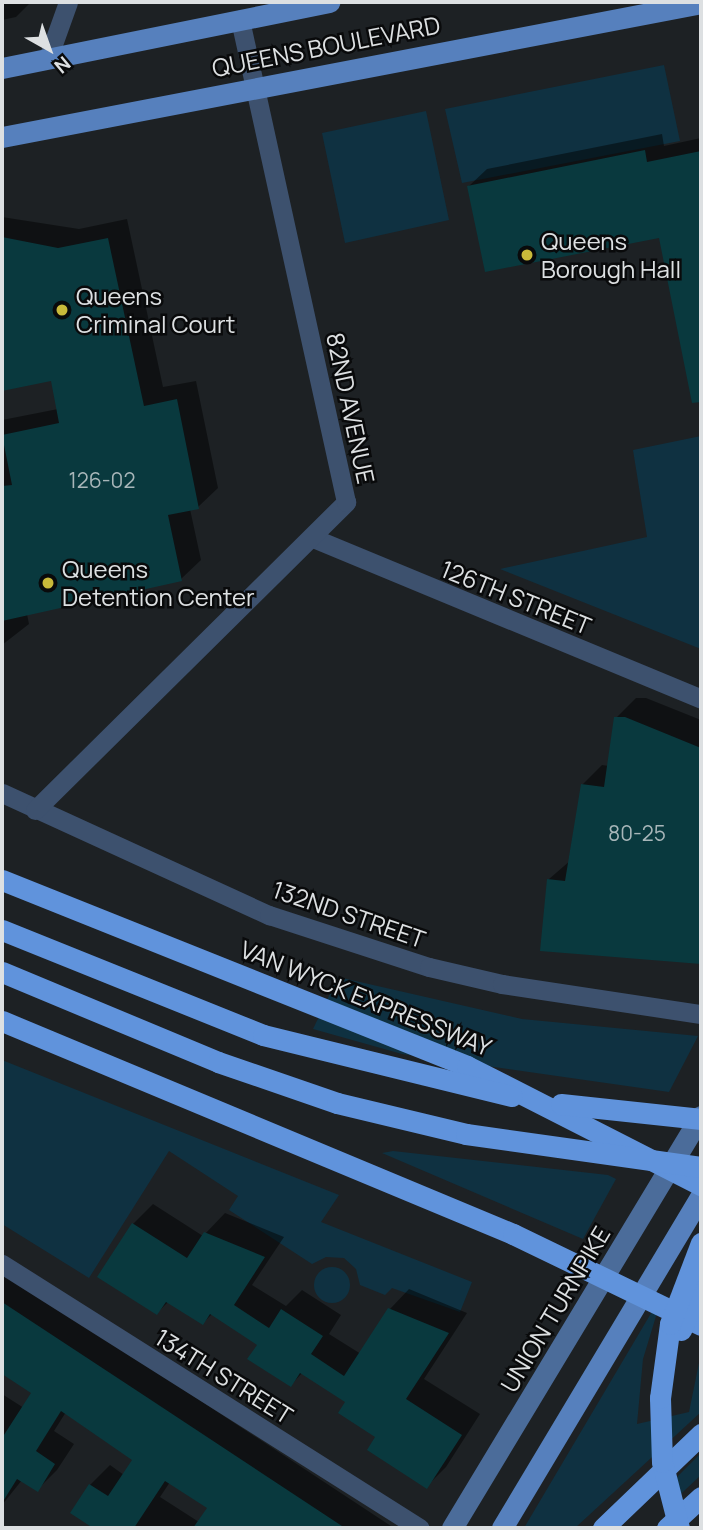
<!DOCTYPE html>
<html>
<head>
<meta charset="utf-8">
<style>
  body { margin:0 }
  #map { position:relative; width:703px; height:1530px; overflow:hidden; background:#1d2124; font-family:Manrope,sans-serif }
  div>[style] { position:absolute }
  [style*='--x'] { left:calc(var(--x)*1px); top:calc(var(--y)*1px); width:calc(var(--w)*1px); rotate:calc(var(--a)*1deg) }
  .green>* { inset:0; background:#0f3141 }
  .round { border-radius:50% }
  .shadow>* { inset:0; background:#0007 }
  .building>* { inset:0; background:#09393e }
  .minor>* { height:19px; margin:-9.5px; padding:0 9.5px; transform-origin:9.5px; border-radius:9.5px; background:#3d516e }
  .secondary>* { height:21px; margin:-10.5px; padding:0 10.5px; transform-origin:10.5px; border-radius:10.5px; background:#4b6c9a }
  .primary>* { height:21px; margin:-10.5px; padding:0 10.5px; transform-origin:10.5px; border-radius:10.5px; background:#5680bd }
  .motorway>* { height:21px; margin:-10.5px; padding:0 10.5px; transform-origin:10.5px; border-radius:10.5px; background:#6093dc }
  .dots>* { width:19px; height:19px; translate:-50% -50%; box-sizing:border-box; border:4px solid #090a0b; border-radius:50% }
  span { translate:-50% -50%; white-space:nowrap; text-align:center; line-height:1.15; -webkit-text-stroke:5px #090a0b; paint-order:stroke }
  .number-label { font-size:21px; color:#a8b6b9 }
  .number-label span { -webkit-text-stroke-width:0 }
  .street-label { font-size:24px; color:#dde0e2 }
  .poi-label { font-size:24px; color:#dde0e2 }
  .left { translate:0 -50%; text-align:left }
  .frame { position:absolute; inset:0; border:4px solid #dde0e2; pointer-events:none }
  .north { position:absolute; left:14px; top:14px; width:70px; height:70px; -webkit-text-stroke:5px #090a0b; paint-order:stroke; rotate:140deg; font-size:19px; font-weight:700; line-height:28px; text-align:center; color:#dde0e2 }
  .north::after { content:''; display:block; margin:auto; width:24px; height:32px; background:#dde0e2; clip-path:polygon(50% 0,100% 100%,50% 72%,0 100%) }
</style>
</head>
<body>
<div id="map">
  <div class="green">
    <i style="clip-path:polygon(664px 65px,680px 141px,462px 183px,445px 109px)"></i>
    <i style="clip-path:polygon(426px 111px,449px 220px,345px 243px,322px 133px)"></i>
    <i style="clip-path:polygon(701px 436px,701px 649px,500px 569px,647px 537px,633px 450px)"></i>
    <i style="clip-path:polygon(338px 977px,522px 1019px,698px 1036px,669px 1092px,402px 1054px,313px 1029px)"></i>
    <i style="clip-path:polygon(2px 1060px,339px 1195px,321px 1222px,472px 1282px,460px 1312px,392px 1288px,385px 1295px,360px 1285px,356px 1269px,344px 1258px,326px 1257px,312px 1264px,229px 1210px,238px 1196px,169px 1151px,89px 1278px,2px 1224px)"></i>
    <i style="clip-path:polygon(393px 1151px,608px 1175px,616px 1179px,583px 1239px,382px 1153px)"></i>
    <i class="round" style="left:314px;top:1267px;width:36px;height:36px"></i>
    <i style="clip-path:polygon(663px 1293px,643px 1359px,637px 1424px,689px 1412px,701px 1353px,701px 1412px,575px 1528px,524px 1528px)"></i>
    <i style="clip-path:polygon(701px 1453px,701px 1475px,666px 1508px,660px 1494px)"></i>
  </div>
  <div class="shadow">
    <i style="clip-path:polygon(2px 2px,31px 2px,16px 17px,2px 20px)"></i>
    <i style="clip-path:polygon(662px 134px,664px 146px,701px 138px,701px 386px,691px 388px,661px 236px,469px 186px,487px 169px)"></i>
    <i style="clip-path:polygon(2px 217px,79px 229px,127px 219px,163px 387px,196px 381px,218px 488px,198px 507px,190px 509px,201px 560px,181px 579px,27px 614px,29px 624px,2px 645px,2px 420px,58px 409px,52px 379px,2px 390px)"></i>
    <i style="clip-path:polygon(636px 698px,646px 698px,701px 720px,701px 963px,542px 949px,549px 879px,571px 860px,582px 785px,602px 765px,609px 766px,616px 718px)"></i>
    <i style="clip-path:polygon(153px 1204px,203px 1236px,225px 1213px,284px 1237px,252px 1285px,286px 1306px,302px 1290px,341px 1315px,329px 1334px,361px 1354px,390px 1309px,409px 1289px,467px 1313px,424px 1379px,480px 1414px,446px 1467px,427px 1486px,348px 1401px,303px 1372px,291px 1385px,259px 1344px,212px 1314px,203px 1323px,169px 1301px,157px 1313px,100px 1276px,133px 1224px)"></i>
    <i style="clip-path:polygon(evenodd,2px 1270px,394px 1528px,91px 1528px,90px 1485px,110px 1465px,124px 1475px,134px 1459px,66px 1412px,54px 1431px,74px 1444px,57px 1470px,37px 1490px,22px 1480px,2px 1505px,2px 1394px,24px 1408px,34px 1392px,2px 1372px,2px 1270px,170px 1482px,209px 1508px,199px 1522px,160px 1497px,170px 1482px)"></i>
  </div>
  <div class="building">
    <i style="clip-path:polygon(645px 150px,647px 162px,701px 151px,701px 402px,692px 403px,659px 238px,485px 272px,467px 186px)"></i>
    <i style="clip-path:polygon(2px 237px,58px 248px,108px 238px,144px 406px,177px 399px,199px 509px,168px 515px,182px 581px,2px 621px,2px 486px,12px 485px,2px 435px,59px 423px,51px 381px,2px 391px)"></i>
    <i style="clip-path:polygon(614px 717px,625px 717px,701px 748px,701px 964px,540px 951px,547px 879px,565px 881px,581px 784px,604px 787px)"></i>
    <i style="clip-path:polygon(132px 1223px,187px 1258px,204px 1232px,265px 1257px,234px 1305px,269px 1328px,281px 1309px,323px 1336px,311px 1354px,344px 1376px,388px 1308px,449px 1333px,406px 1399px,462px 1435px,427px 1489px,367px 1450px,375px 1437px,338px 1413px,345px 1402px,300px 1373px,291px 1387px,247px 1359px,257px 1345px,210px 1314px,203px 1325px,166px 1302px,157px 1315px,97px 1277px)"></i>
    <i style="clip-path:polygon(2px 1302px,145px 1396px,345px 1528px,193px 1528px,207px 1508px,165px 1481px,134px 1528px,93px 1528px,70px 1513px,89px 1484px,108px 1496px,132px 1460px,61px 1411px,36px 1451px,55px 1464px,38px 1492px,17px 1479px,2px 1503px,2px 1438px,31px 1393px,2px 1374px)"></i>
  </div>
  <div class="minor">
    <i style="--x:48;--y:58;--w:59;--a:-70.3"></i>
    <i style="--x:313;--y:538;--w:420;--a:22.5"></i>
    <i style="--x:2;--y:793;--w:294;--a:24.6"></i>
    <i style="--x:269;--y:915;--w:168;--a:18"></i>
    <i style="--x:429;--y:967;--w:75;--a:13.1"></i>
    <i style="--x:502;--y:984;--w:201;--a:8.6"></i>
    <i style="--x:35;--y:810;--w:438;--a:-44.7"></i>
    <i style="--x:346;--y:502;--w:494;--a:-102.4"></i>
    <i style="--x:2;--y:1264;--w:494;--a:32.3"></i>
  </div>
  <div class="secondary">
    <i style="--x:452;--y:1528;--w:481;--a:-58.9"></i>
  </div>
  <div class="primary">
    <i style="--x:2;--y:68;--w:334;--a:-11.4"></i>
    <i style="--x:2;--y:137;--w:712;--a:-10.85"></i>
    <i style="--x:502;--y:1528;--w:387;--a:-59.1"></i>
  </div>
  <div class="motorway">
    <i style="--x:2;--y:880;--w:501;--a:21.8"></i>
    <i style="--x:467;--y:1066;--w:263;--a:27"></i>
    <i style="--x:2;--y:930;--w:281;--a:21.9"></i>
    <i style="--x:263;--y:1035;--w:256;--a:13.8"></i>
    <i style="--x:2;--y:972;--w:234;--a:22.6"></i>
    <i style="--x:218;--y:1062;--w:126;--a:19"></i>
    <i style="--x:337;--y:1103;--w:133;--a:13.5"></i>
    <i style="--x:466;--y:1134;--w:237;--a:8"></i>
    <i style="--x:2;--y:1021;--w:554;--a:22.63"></i>
    <i style="--x:513;--y:1234;--w:209;--a:25.8"></i>
    <i style="--x:561;--y:1104;--w:141;--a:6.1"></i>
    <i style="--x:681;--y:1330;--w:48;--a:-65.6"></i>
    <i style="--x:603;--y:1528;--w:136;--a:-43.8"></i>
    <i style="--x:667;--y:1528;--w:46;--a:-42.4"></i>
    <i style="--x:679;--y:1528;--w:68;--a:-104.4"></i>
    <i style="--x:662;--y:1462;--w:64;--a:-91.8"></i>
    <i style="--x:660;--y:1398;--w:75;--a:-82.3"></i>
    <i style="--x:670;--y:1324;--w:87;--a:-69.1"></i>
  </div>
  <div class="dots">
    <i style="left:527px;top:255px;background:#c9ba3a"></i>
    <i style="left:62px;top:310px;background:#c9ba3a"></i>
    <i style="left:48px;top:583px;background:#c9ba3a"></i>
  </div>
  <div class="number-label">
    <span style="left:102px;top:480px">126-02</span>
    <span style="left:637px;top:833px">80-25</span>
  </div>
  <div class="street-label">
    <span style="left:326px;top:46px;rotate:-11deg">QUEENS BOULEVARD</span>
    <span style="left:351px;top:408px;rotate:78deg">82ND AVENUE</span>
    <span style="left:516px;top:597px;rotate:22deg">126TH STREET</span>
    <span style="left:349px;top:914px;rotate:19deg">132ND STREET</span>
    <span style="left:366px;top:998px;rotate:22deg">VAN WYCK EXPRESSWAY</span>
    <span style="left:555px;top:1309px;rotate:-59deg">UNION TURNPIKE</span>
    <span style="left:224px;top:1376px;rotate:32deg">134TH STREET</span>
  </div>
  <div class="poi-label">
    <span class="left" style="left:541px;top:255px">Queens<br>Borough Hall</span>
    <span class="left" style="left:76px;top:310px">Queens<br>Criminal Court</span>
    <span class="left" style="left:62px;top:583px">Queens<br>Detention Center</span>
  </div>
  <div class="frame"></div>
  <div class="north">N</div>
</div>
</body>
</html>
